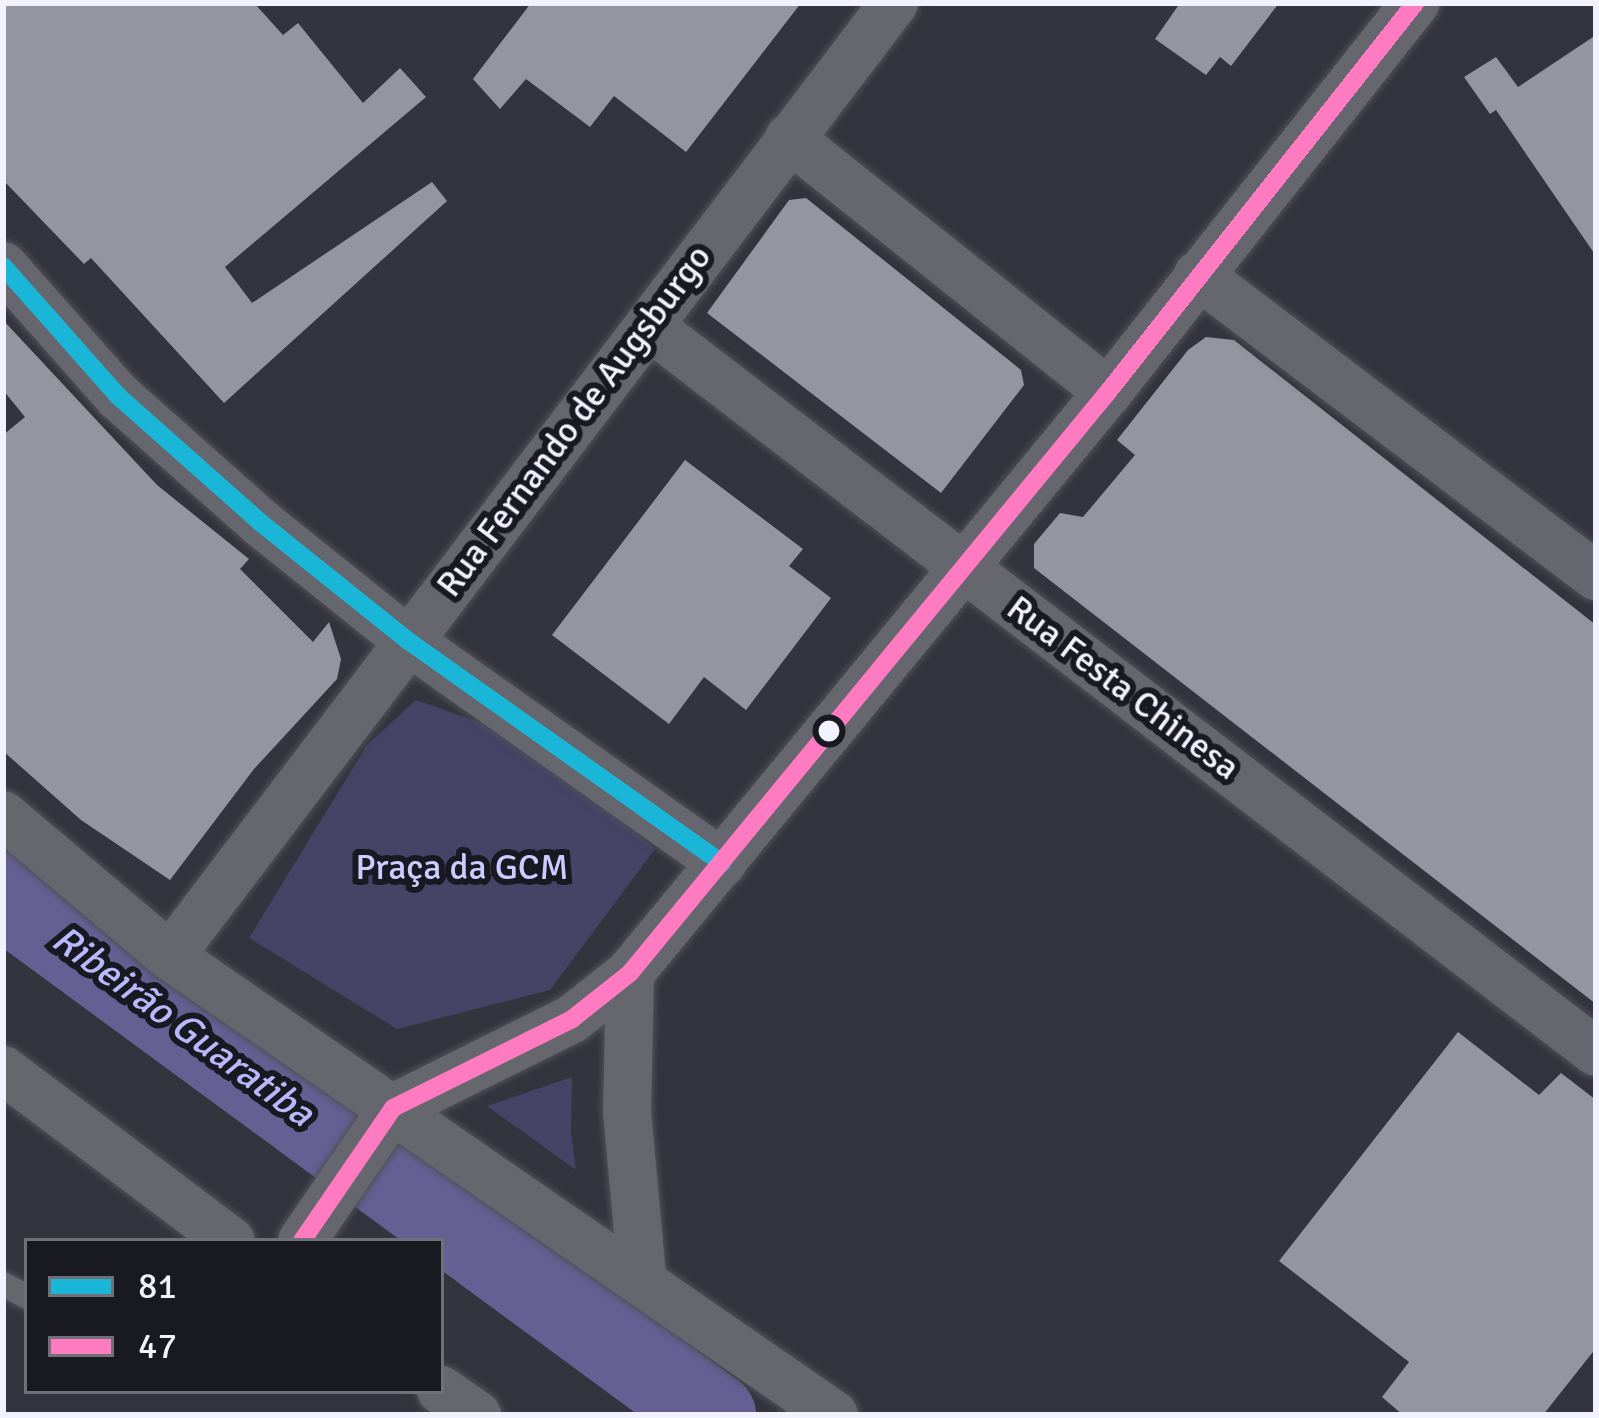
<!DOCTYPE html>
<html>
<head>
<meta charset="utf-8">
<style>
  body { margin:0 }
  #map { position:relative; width:1599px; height:1418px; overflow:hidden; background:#34343e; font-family:Signika,sans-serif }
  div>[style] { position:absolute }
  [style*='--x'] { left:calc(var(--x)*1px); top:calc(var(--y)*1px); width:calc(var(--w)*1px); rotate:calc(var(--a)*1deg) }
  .green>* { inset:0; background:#454366 }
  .river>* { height:87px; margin:-43.5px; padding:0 43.5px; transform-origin:43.5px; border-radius:43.5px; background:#646094 }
  .building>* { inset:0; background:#9595a0 }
  .roads { filter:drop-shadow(0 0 3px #505058) drop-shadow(0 0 3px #505058) }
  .service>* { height:24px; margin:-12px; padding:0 12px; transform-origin:12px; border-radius:12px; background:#66666f }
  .minor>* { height:48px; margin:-24px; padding:0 24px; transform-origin:24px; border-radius:24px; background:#66666f }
  .bus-1>* { height:18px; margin:-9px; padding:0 9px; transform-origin:9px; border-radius:9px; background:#1ab6d8 }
  .bus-2>* { height:18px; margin:-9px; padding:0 9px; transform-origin:9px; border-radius:9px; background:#fe7ac1 }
  .dots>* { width:33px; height:33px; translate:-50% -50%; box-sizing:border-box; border:6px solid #191921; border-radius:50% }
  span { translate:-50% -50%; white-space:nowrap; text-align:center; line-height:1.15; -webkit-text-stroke:12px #191921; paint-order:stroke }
  .street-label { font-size:36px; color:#f2f2fe }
  .park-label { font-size:36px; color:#cdcbff }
  .water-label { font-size:39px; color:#bab7fa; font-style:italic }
  .frame { position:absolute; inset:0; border:6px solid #f2f2fe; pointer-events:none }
  .legend { position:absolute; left:24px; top:1238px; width:420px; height:156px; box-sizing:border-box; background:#191921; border:3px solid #707079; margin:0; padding:15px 21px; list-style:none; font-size:36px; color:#f2f2fe }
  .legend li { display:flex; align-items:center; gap:24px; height:60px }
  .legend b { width:60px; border:3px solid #707079 }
</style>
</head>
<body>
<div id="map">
  <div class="green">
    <i style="clip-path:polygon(416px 700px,525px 738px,655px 849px,550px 990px,397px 1029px,249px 938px,367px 745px)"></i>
    <i style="clip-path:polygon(572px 1077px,571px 1132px,576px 1170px,487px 1106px)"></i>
  </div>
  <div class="river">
    <i style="--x:3;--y:894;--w:880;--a:36.31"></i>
  </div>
  <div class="building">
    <i style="clip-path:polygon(3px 3px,254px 3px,283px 35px,298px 23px,363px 103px,400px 68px,426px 97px,225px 267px,252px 303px,432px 182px,447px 201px,224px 403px,91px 258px,84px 264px,3px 180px)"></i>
    <i style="clip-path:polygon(531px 3px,801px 3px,686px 152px,614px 96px,590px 127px,526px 79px,500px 109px,473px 79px)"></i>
    <i style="clip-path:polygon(1180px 3px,1279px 3px,1231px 66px,1220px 57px,1206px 75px,1155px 39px)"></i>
    <i style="clip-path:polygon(1596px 35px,1596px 256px,1496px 110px,1490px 114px,1464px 77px,1496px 57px,1518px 87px)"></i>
    <i style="clip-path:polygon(806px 198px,1021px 370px,1024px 385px,941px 493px,707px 313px,789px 200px)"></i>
    <i style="clip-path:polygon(3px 320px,157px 485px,249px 559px,240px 569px,313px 642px,329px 622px,341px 659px,337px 679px,254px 769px,170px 880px,81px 820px,3px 751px,3px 435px,25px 417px,3px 390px)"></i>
    <i style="clip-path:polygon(1206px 337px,1234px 340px,1596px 625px,1596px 1004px,1034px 568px,1034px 544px,1060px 513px,1083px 517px,1135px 455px,1117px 440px,1188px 350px)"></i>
    <i style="clip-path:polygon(685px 460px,803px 549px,789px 566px,831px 598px,746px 710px,704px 677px,669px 724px,552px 635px)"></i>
    <i style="clip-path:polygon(1458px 1032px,1539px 1095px,1561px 1073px,1596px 1100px,1596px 1348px,1543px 1415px,1403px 1415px,1382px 1397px,1409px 1362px,1279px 1261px)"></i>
  </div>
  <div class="roads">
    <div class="service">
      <i style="--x:3;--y:1284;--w:27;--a:28"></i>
    </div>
    <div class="minor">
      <i style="--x:789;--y:138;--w:408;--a:38.5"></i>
      <i style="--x:3;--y:266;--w:174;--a:48.5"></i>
      <i style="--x:118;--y:396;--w:191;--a:41.6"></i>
      <i style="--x:261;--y:523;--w:187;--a:38.7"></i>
      <i style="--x:407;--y:640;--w:386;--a:35.3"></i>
      <i style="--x:1198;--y:275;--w:499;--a:37.1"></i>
      <i style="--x:649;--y:326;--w:1193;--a:37.47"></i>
      <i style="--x:3;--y:815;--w:219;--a:40.2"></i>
      <i style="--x:170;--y:956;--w:807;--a:34.65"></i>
      <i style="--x:170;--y:956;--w:1197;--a:-52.78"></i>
      <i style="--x:630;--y:973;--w:138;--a:91.2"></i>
      <i style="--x:627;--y:1111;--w:167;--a:84.8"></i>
      <i style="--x:3;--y:1070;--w:285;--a:36.9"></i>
      <i style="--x:302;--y:1241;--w:161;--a:-55.6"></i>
      <i style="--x:393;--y:1108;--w:200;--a:-26.4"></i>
      <i style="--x:572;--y:1019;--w:74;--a:-38.4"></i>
      <i style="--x:630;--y:973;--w:752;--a:-50.56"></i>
      <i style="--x:1108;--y:392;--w:496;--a:-51.7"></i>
      <i style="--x:441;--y:1390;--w:44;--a:34.8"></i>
    </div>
  </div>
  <div class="bus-1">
    <i style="--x:3;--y:266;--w:174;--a:48.5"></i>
    <i style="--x:118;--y:396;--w:191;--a:41.6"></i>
    <i style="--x:261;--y:523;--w:187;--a:38.7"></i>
    <i style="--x:407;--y:640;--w:386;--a:35.3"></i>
  </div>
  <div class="bus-2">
    <i style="--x:302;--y:1241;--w:161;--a:-55.6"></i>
    <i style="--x:393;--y:1108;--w:200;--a:-26.4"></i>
    <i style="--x:572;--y:1019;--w:74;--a:-38.4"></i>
    <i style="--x:630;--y:973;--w:752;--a:-50.56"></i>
    <i style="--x:1108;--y:392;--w:496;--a:-51.7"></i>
  </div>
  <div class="dots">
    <i style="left:829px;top:731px;background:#f2f2fe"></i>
  </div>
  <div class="street-label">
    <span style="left:574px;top:421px;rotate:-53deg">Rua Fernando de Augsburgo</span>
    <span style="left:1123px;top:688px;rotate:37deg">Rua Festa Chinesa</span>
  </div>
  <div class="park-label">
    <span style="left:462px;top:868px">Praça da GCM</span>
  </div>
  <div class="water-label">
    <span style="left:183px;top:1026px;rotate:36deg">Ribeirão Guaratiba</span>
  </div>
  <div class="frame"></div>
  <ul class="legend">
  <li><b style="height:15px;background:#1ab6d8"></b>81</li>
  <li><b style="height:15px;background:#fe7ac1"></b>47</li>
  </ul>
</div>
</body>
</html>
